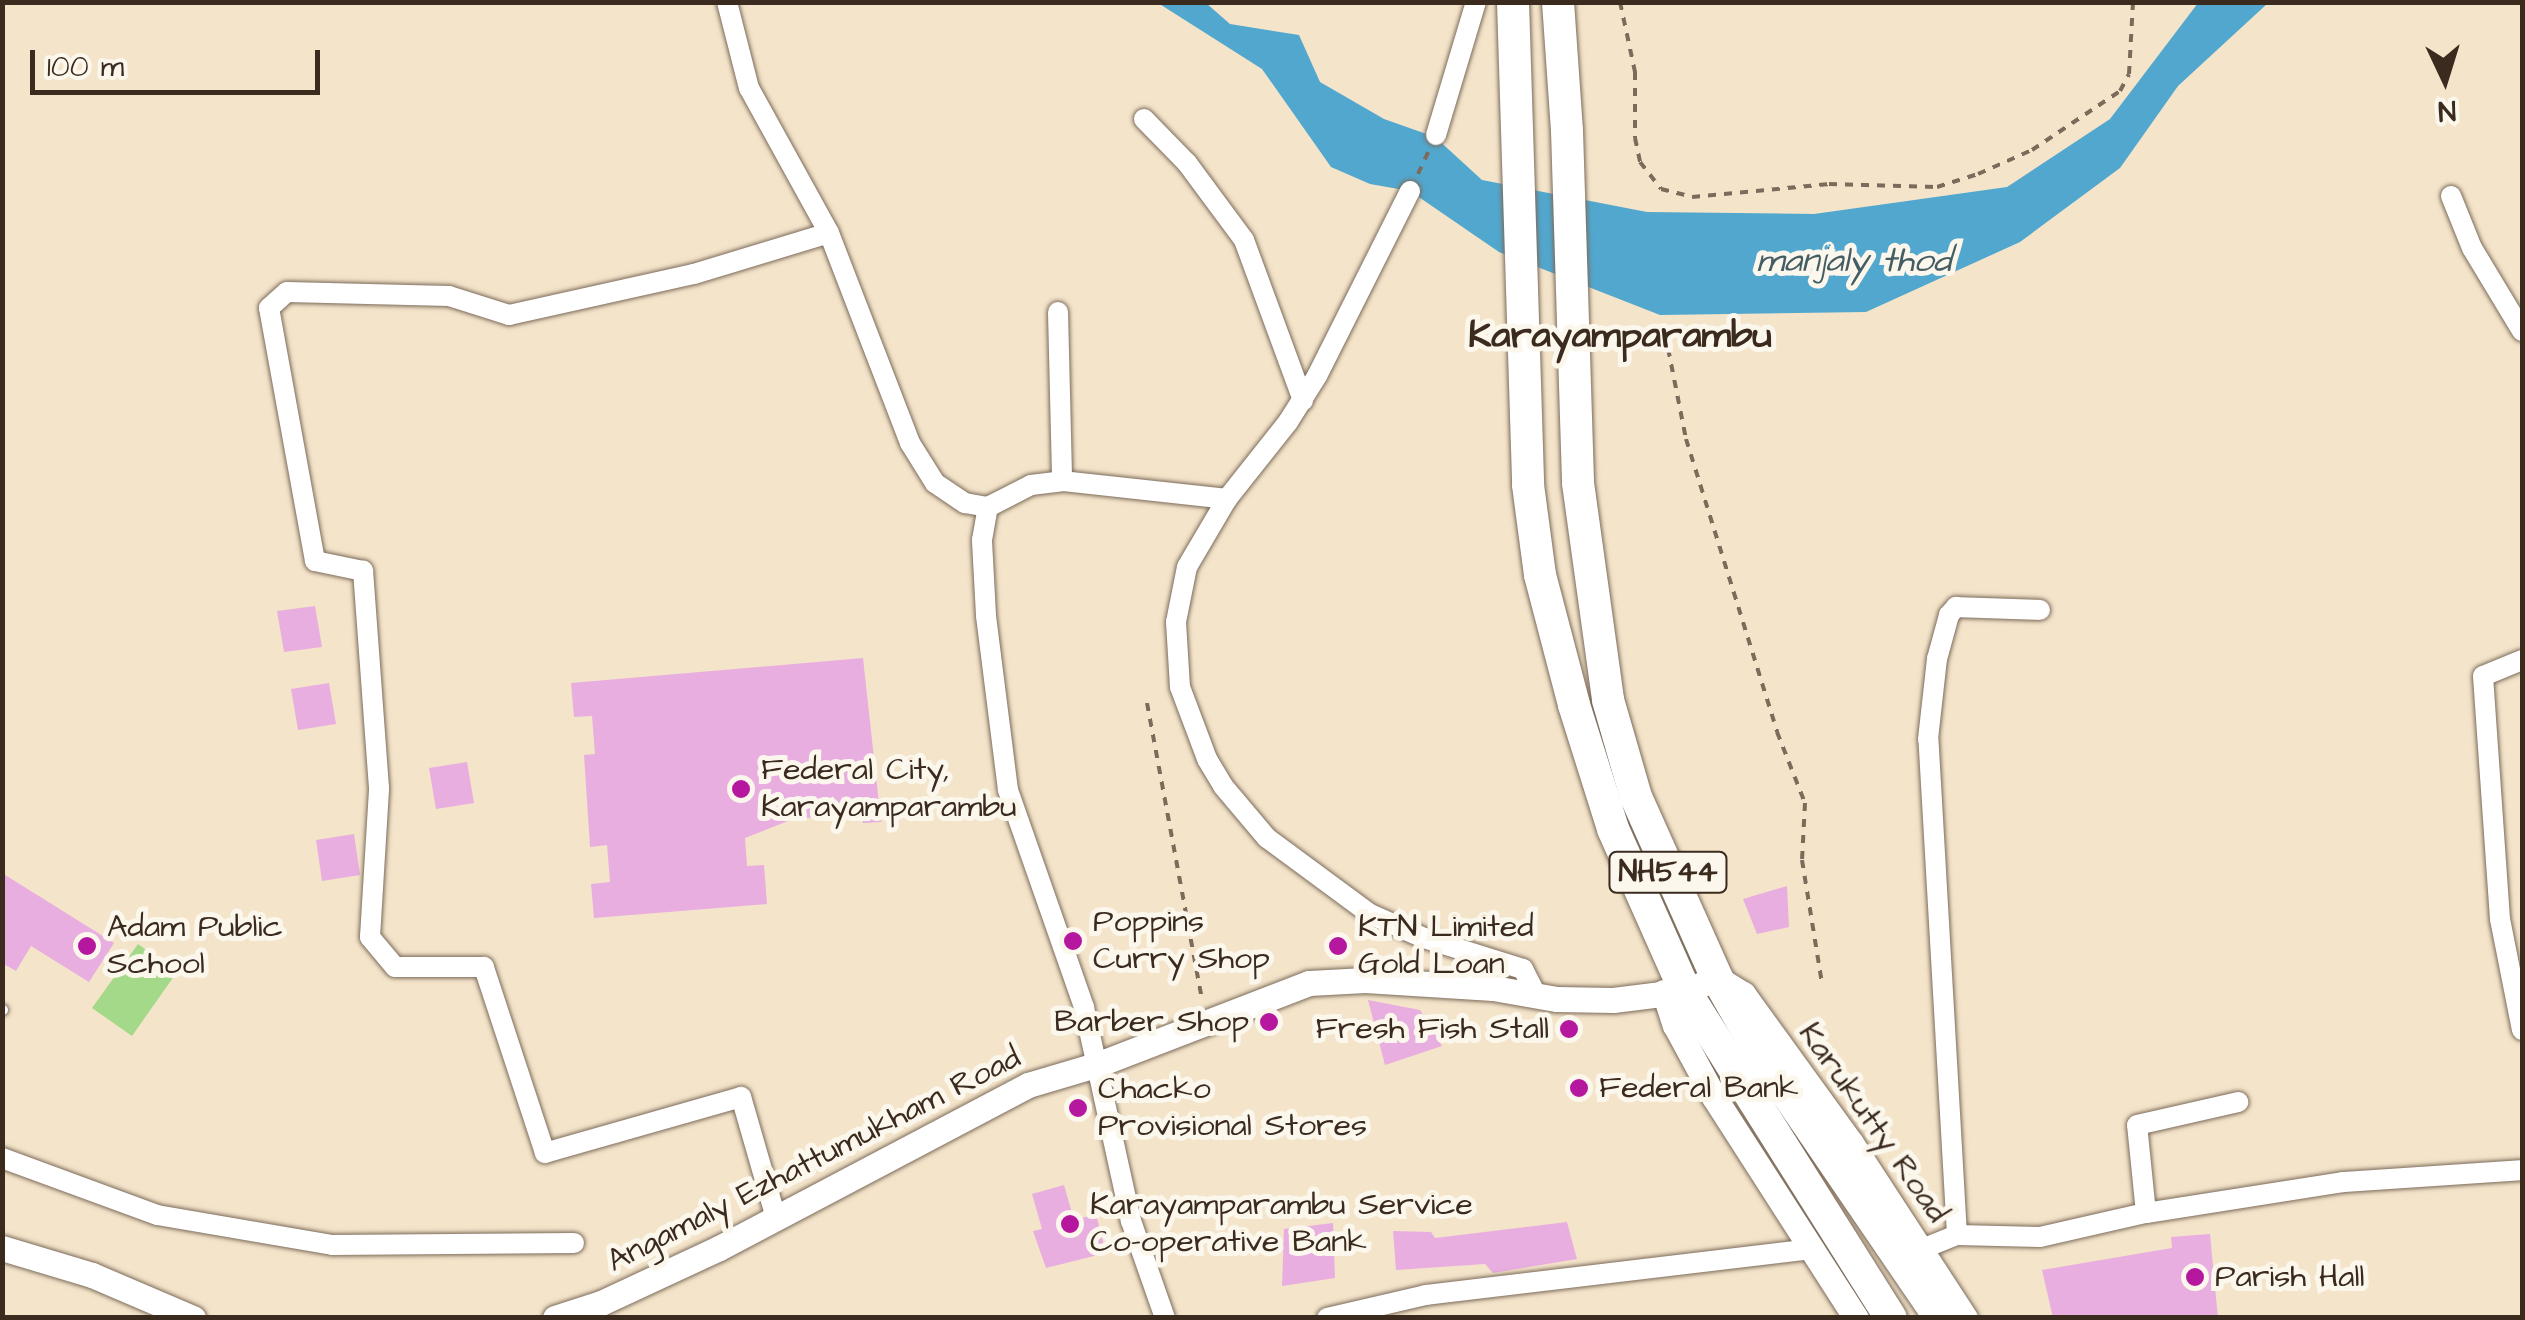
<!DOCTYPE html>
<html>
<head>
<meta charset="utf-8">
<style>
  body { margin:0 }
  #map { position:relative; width:2525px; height:1320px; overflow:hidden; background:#f4e4ca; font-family:"Architects Daughter",sans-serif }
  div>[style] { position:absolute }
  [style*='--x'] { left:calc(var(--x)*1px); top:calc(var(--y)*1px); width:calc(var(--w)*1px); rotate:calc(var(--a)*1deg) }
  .green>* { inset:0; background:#a4d989 }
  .water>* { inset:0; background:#52a7ce }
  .building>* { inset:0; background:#e8aee0 }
  .path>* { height:4px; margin-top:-2px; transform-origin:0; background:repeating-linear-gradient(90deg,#7c6b5a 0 8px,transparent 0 16px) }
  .roads { filter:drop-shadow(0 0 2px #7c6b5a) drop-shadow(0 0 2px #7c6b5a) }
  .service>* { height:10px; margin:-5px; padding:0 5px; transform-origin:5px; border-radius:5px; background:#fff }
  .minor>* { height:20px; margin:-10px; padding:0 10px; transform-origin:10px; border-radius:10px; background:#fff }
  .tertiary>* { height:25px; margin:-12.5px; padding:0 12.5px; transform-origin:12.5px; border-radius:12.5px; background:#fff }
  .trunk>* { height:32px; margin:-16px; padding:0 16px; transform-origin:16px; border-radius:16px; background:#fff }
  .dots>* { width:28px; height:28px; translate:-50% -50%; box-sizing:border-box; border:5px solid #fbf7ec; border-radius:50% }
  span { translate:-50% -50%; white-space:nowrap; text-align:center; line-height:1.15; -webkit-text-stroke:10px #fbf7ec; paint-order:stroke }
  .shield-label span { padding:2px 8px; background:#fbf7ec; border:2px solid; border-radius:8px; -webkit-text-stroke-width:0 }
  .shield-label { font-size:30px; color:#3b2a1e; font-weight:700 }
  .poi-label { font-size:32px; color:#3b2a1e }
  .left { translate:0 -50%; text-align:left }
  .right { translate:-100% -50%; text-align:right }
  .street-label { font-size:32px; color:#3b2a1e }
  .water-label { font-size:35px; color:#445c64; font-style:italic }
  .quarter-label { font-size:38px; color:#3b2a1e; font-weight:700 }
  .frame { position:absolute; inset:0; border:5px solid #3b2a1e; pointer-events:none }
  .north { position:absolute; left:2395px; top:30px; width:100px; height:100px; -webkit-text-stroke:8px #fbf7ec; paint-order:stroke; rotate:176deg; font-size:28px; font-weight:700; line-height:40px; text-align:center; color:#3b2a1e }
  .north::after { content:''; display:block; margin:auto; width:35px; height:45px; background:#3b2a1e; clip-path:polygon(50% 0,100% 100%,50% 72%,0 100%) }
  .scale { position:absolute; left:30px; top:50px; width:290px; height:45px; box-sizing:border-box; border:5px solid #3b2a1e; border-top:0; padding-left:12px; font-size:30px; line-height:35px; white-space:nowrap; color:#3b2a1e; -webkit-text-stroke:8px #fbf7ec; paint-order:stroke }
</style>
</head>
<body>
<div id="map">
  <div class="green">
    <i style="clip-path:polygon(138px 944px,177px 972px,132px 1036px,92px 1008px)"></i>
  </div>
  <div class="water">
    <i style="clip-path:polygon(1158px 3px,1206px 3px,1230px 24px,1299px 35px,1320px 82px,1384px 119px,1435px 137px,1482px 180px,1647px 212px,1814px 214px,2007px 187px,2110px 119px,2198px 3px,2268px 3px,2178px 86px,2120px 168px,2020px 242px,1866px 312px,1660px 315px,1499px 252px,1410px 191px,1370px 184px,1331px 167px,1262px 69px)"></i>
  </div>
  <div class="building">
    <i style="clip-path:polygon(315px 606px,322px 647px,284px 652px,277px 611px)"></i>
    <i style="clip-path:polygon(863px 658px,881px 822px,863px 823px,862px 813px,793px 819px,745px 838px,747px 866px,764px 865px,767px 904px,594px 918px,591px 884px,610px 882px,607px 845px,590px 847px,584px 755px,595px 754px,592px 716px,574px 717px,571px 683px)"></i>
    <i style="clip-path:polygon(329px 683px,336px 724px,298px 730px,291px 689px)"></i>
    <i style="clip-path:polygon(467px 762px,474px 803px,436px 809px,429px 768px)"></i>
    <i style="clip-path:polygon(354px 834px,360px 875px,322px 881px,316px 840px)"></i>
    <i style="clip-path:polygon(2px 873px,114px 943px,89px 982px,31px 946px,16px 971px,2px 963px)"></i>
    <i style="clip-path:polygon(1787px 886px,1789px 927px,1757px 934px,1743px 899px)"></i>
    <i style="clip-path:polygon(1368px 1000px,1420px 1010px,1442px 1046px,1385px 1065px)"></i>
    <i style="clip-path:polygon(1064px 1185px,1074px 1220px,1096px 1214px,1106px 1253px,1046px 1268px,1033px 1231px,1042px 1229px,1032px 1194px)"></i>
    <i style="clip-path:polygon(1567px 1222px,1577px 1259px,1493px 1273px,1485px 1264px,1396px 1270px,1393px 1231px,1431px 1232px,1435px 1238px)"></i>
    <i style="clip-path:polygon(1333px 1223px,1335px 1278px,1282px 1286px,1284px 1229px)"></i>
    <i style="clip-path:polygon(2210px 1234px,2218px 1318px,2053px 1318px,2042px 1270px,2172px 1248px,2171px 1237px)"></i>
  </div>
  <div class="path">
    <i style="--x:1620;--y:2;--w:72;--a:77.9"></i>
    <i style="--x:1635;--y:72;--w:66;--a:90"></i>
    <i style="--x:1635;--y:138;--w:25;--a:78"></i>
    <i style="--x:1640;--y:162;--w:34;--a:52"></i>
    <i style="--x:1661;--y:189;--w:32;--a:14"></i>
    <i style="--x:1692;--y:197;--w:138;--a:-5.4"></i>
    <i style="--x:1829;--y:184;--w:108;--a:1.6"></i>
    <i style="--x:1937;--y:187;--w:43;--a:-17.6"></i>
    <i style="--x:1978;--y:174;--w:59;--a:-24"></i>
    <i style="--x:2032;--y:150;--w:106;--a:-33.8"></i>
    <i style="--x:2120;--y:91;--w:19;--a:-62"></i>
    <i style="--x:2129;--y:74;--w:72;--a:-86.8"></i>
    <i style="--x:1418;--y:174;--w:26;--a:-65"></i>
    <i style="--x:1598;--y:339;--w:67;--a:-5.1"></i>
    <i style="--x:1665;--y:333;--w:108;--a:78.8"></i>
    <i style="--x:1686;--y:439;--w:307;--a:72.7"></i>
    <i style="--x:1777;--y:732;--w:76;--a:68.5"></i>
    <i style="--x:1805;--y:803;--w:57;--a:93"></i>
    <i style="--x:1802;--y:860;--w:125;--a:80.8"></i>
    <i style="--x:1147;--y:703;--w:301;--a:79.5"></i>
  </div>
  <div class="roads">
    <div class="service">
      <i style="--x:2;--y:1010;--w:1;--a:0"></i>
    </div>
    <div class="minor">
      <i style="--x:727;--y:2;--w:89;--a:75.7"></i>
      <i style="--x:749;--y:88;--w:166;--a:61.1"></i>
      <i style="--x:829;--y:233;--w:225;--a:68.9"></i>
      <i style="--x:910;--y:443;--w:47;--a:58"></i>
      <i style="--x:935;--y:483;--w:36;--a:34"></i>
      <i style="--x:965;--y:503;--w:23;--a:10"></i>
      <i style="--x:1144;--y:119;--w:62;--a:45.7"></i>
      <i style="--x:1187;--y:163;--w:96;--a:53.5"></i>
      <i style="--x:1244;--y:240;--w:171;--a:69.8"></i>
      <i style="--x:1436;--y:135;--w:139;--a:-73.3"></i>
      <i style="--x:1410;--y:191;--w:207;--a:116.7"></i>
      <i style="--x:1317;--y:376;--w:54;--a:122.2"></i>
      <i style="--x:1288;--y:422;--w:98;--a:128.4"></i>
      <i style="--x:1227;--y:499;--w:79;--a:120.5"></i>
      <i style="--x:1187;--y:567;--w:56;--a:101.3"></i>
      <i style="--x:1176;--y:622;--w:65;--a:86.5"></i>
      <i style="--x:1180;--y:687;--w:77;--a:69.4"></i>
      <i style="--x:1207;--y:759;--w:31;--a:59"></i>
      <i style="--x:1223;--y:786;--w:68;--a:49.8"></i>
      <i style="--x:1267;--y:838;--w:128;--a:36.4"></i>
      <i style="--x:1370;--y:914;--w:59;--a:24"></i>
      <i style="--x:1424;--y:938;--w:104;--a:17.4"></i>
      <i style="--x:1523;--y:969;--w:31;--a:63"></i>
      <i style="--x:2451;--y:196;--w:56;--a:68"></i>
      <i style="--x:2472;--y:248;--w:97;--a:58.9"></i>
      <i style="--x:1058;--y:312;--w:169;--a:88.6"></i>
      <i style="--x:2522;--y:660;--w:42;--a:157.7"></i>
      <i style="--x:2483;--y:676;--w:244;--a:86"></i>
      <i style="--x:2500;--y:919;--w:113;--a:78.8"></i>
      <i style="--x:2;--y:1158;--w:165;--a:20.2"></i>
      <i style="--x:157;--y:1215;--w:178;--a:9.7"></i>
      <i style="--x:332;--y:1245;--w:242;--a:-0.5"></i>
      <i style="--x:2146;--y:1213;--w:88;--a:-95.8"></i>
      <i style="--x:2137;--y:1125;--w:104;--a:-12.8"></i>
      <i style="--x:776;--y:1218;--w:126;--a:-106.1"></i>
      <i style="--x:741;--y:1097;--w:204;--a:164.1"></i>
      <i style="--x:545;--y:1153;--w:196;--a:-108.2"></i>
      <i style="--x:484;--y:967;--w:89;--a:180"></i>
      <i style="--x:395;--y:967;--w:39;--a:-130"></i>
      <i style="--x:370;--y:937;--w:149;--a:-86.5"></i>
      <i style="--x:379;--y:788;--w:218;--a:-94.2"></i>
      <i style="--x:363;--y:571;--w:49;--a:-168.2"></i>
      <i style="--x:315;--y:561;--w:257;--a:-100.3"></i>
      <i style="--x:269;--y:308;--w:24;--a:-42"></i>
      <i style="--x:287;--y:292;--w:162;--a:1.4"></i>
      <i style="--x:449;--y:296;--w:63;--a:17.6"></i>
      <i style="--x:509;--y:315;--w:189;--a:-12.5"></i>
      <i style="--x:694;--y:274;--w:141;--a:-16.9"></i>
      <i style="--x:1957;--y:1235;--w:497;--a:-93.3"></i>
      <i style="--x:1928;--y:739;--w:81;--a:-83.6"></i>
      <i style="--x:1937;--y:659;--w:46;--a:-74.7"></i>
      <i style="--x:1949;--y:615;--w:11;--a:-49"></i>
      <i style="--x:1956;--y:607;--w:84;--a:2"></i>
      <i style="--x:1922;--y:1249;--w:38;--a:-22"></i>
      <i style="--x:1957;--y:1235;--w:83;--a:1.4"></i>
      <i style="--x:2040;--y:1237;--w:109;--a:-12.8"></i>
      <i style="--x:2146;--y:1213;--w:199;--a:-8.9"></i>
      <i style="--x:2343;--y:1182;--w:179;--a:-3.8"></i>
      <i style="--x:1165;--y:1318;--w:103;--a:-109.3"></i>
      <i style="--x:1131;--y:1221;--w:219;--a:-102.4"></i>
      <i style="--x:1084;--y:1007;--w:230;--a:-109.3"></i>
      <i style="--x:1008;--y:790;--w:176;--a:-97.2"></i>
      <i style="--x:986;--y:615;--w:75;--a:-93.1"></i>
      <i style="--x:982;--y:540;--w:34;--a:-80"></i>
      <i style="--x:988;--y:507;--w:48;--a:-27.1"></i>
      <i style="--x:1031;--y:485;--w:31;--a:-7"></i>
      <i style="--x:1062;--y:481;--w:166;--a:6.2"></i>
      <i style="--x:1327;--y:1318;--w:102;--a:-13.1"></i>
      <i style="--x:1426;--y:1295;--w:389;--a:-6.8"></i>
    </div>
    <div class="tertiary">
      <i style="--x:1664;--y:992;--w:35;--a:72"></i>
      <i style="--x:1675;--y:1025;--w:82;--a:61.6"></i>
      <i style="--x:1714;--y:1097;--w:263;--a:57.3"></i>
      <i style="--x:2;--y:1248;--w:94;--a:16.7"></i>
      <i style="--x:92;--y:1275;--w:110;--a:23.1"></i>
      <i style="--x:555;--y:1318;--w:48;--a:-18.1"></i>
      <i style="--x:601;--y:1303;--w:130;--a:-25"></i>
      <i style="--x:719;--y:1248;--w:349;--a:-27.8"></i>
      <i style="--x:1028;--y:1085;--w:74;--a:-16.5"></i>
      <i style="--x:1099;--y:1064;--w:225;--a:-21.1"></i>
      <i style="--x:1309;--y:983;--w:56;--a:-3.1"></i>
      <i style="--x:1365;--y:980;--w:128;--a:3.6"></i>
      <i style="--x:1493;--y:988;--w:65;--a:9.8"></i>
      <i style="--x:1557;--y:999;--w:56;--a:1"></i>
      <i style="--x:1613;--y:1000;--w:73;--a:-7.1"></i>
      <i style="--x:1685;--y:991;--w:35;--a:-22"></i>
      <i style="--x:1717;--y:978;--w:31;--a:32"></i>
      <i style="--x:1743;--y:994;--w:184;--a:54.1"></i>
      <i style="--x:1851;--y:1143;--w:209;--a:56.9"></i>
    </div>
    <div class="trunk">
      <i style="--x:1513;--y:2;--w:483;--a:88.2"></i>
      <i style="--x:1528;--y:485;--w:91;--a:82.4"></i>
      <i style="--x:1540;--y:575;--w:134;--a:75.3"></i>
      <i style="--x:1574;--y:705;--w:130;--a:72.5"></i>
      <i style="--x:1613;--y:829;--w:177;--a:66"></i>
      <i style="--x:1685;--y:991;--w:386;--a:57.8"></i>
      <i style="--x:1558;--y:2;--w:129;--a:86"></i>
      <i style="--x:1567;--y:131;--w:352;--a:88.2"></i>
      <i style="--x:1578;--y:483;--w:219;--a:82.1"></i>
      <i style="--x:1608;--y:700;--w:101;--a:73.9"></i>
      <i style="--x:1636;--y:797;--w:198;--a:65.9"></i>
      <i style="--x:1717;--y:978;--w:91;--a:60.3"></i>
      <i style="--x:1762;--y:1057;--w:316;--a:55.7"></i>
    </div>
  </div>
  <div class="dots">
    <i style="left:741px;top:789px;background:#b5179e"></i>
    <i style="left:1073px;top:941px;background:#b5179e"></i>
    <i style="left:87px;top:946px;background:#b5179e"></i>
    <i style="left:1338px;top:946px;background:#b5179e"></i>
    <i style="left:1269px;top:1022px;background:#b5179e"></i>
    <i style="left:1569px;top:1029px;background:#b5179e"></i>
    <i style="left:1579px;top:1088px;background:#b5179e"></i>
    <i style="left:1078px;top:1108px;background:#b5179e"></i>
    <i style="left:1070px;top:1224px;background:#b5179e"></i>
    <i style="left:2195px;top:1277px;background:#b5179e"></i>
  </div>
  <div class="shield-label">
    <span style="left:1668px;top:872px">NH544</span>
  </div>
  <div class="poi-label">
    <span class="left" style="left:761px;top:789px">Federal City,<br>Karayamparambu</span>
    <span class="left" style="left:1093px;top:941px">Poppins<br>Curry Shop</span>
    <span class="left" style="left:107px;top:946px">Adam Public<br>School</span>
    <span class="left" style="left:1358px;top:946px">KTN Limited<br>Gold Loan</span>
    <span class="right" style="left:1249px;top:1022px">Barber Shop</span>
    <span class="right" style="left:1549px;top:1029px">Fresh Fish Stall</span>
    <span class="left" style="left:1599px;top:1088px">Federal Bank</span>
    <span class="left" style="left:1098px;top:1108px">Chacko<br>Provisional Stores</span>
    <span class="left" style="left:1090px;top:1224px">Karayamparambu Service<br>Co-operative Bank</span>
    <span class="left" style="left:2215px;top:1277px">Parish Hall</span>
  </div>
  <div class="street-label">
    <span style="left:1873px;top:1123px;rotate:55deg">Karukutty Road</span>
    <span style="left:814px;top:1160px;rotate:-27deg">Angamaly Ezhattumukham Road</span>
  </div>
  <div class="water-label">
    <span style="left:1854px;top:261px">manjaly thod</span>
  </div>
  <div class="quarter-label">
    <span style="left:1620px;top:337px">Karayamparambu</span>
  </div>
  <div class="frame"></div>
  <div class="north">N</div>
  <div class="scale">100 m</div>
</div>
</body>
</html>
